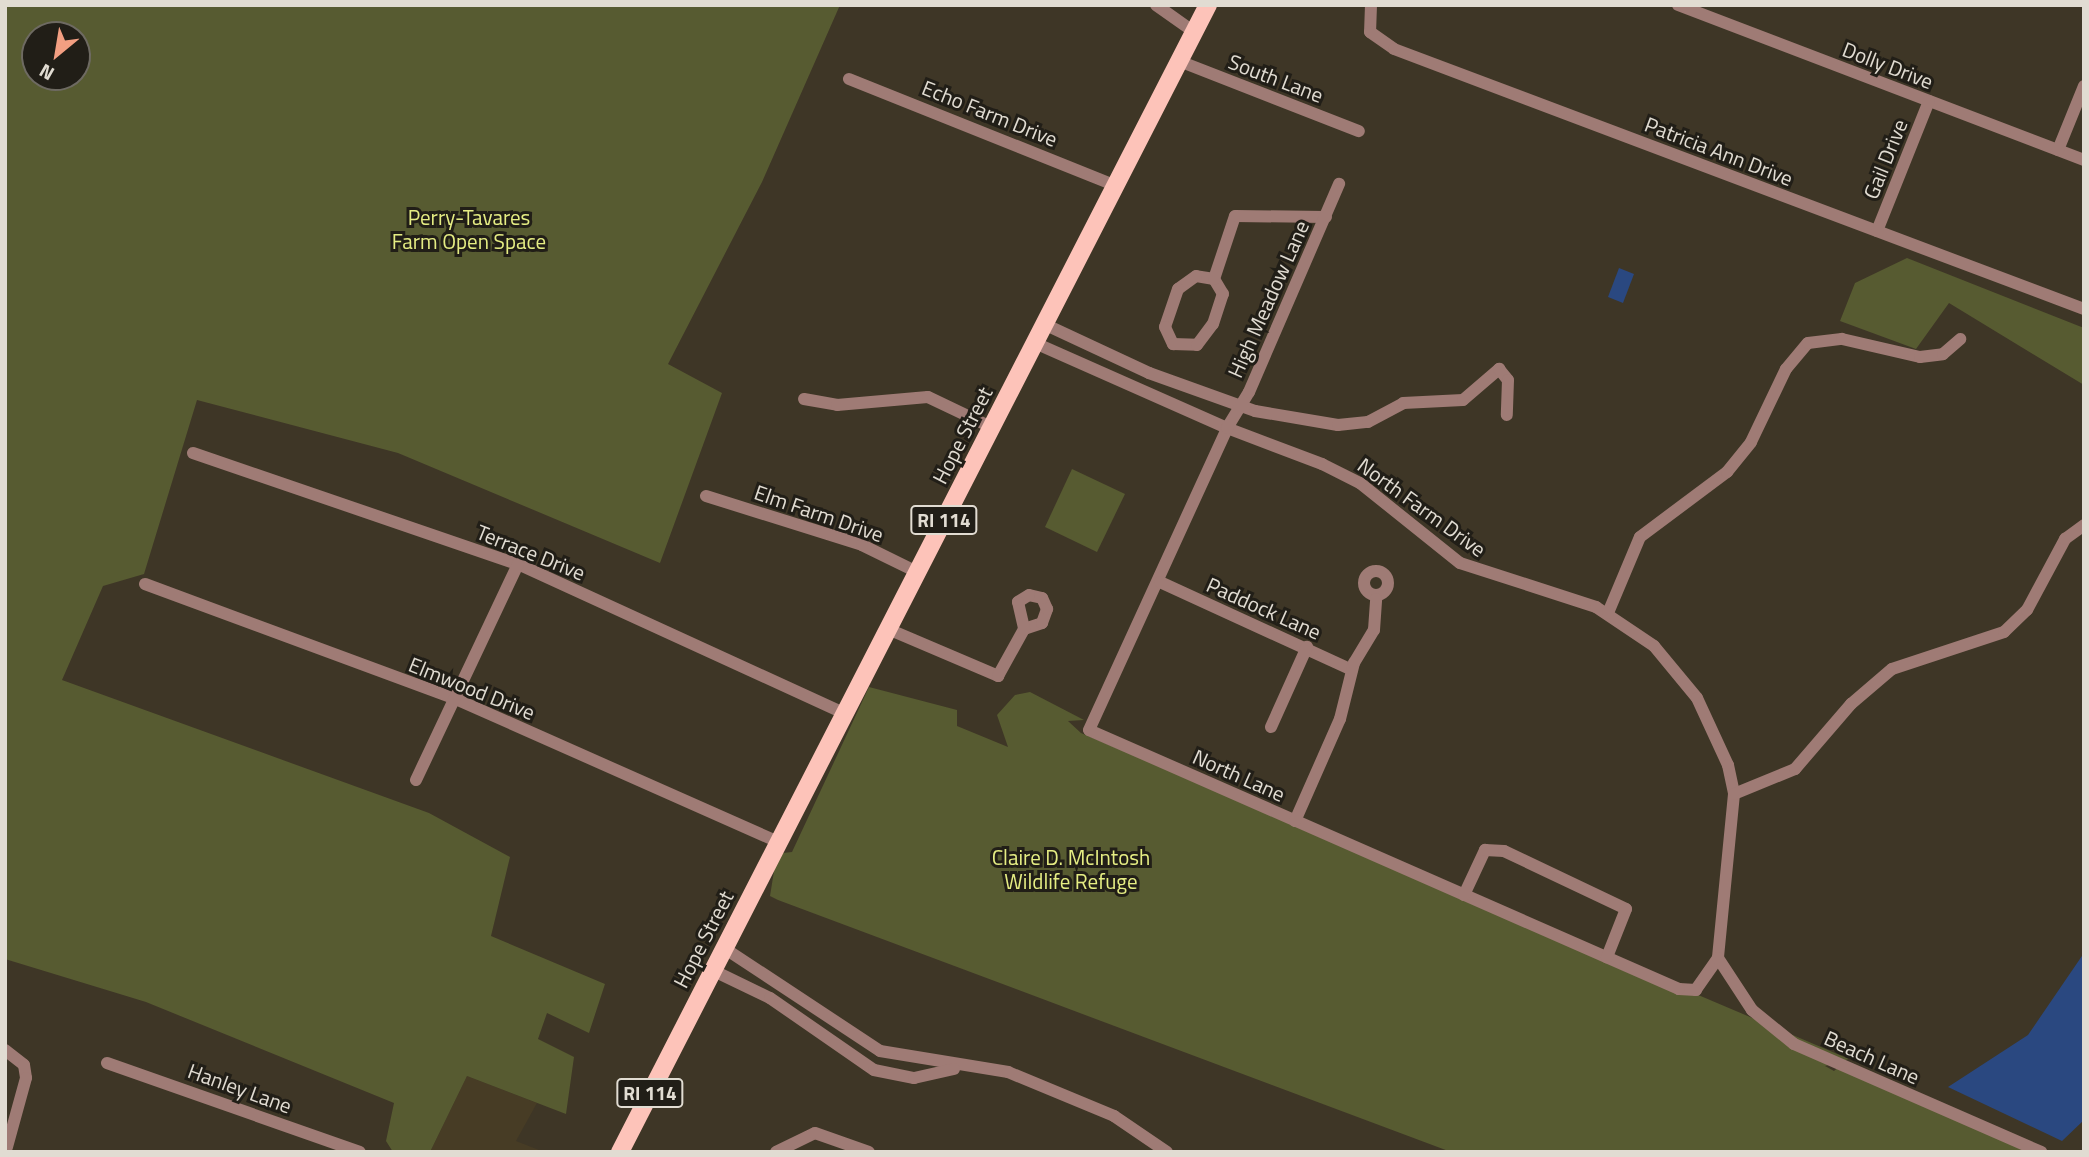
<!DOCTYPE html>
<html>
<head>
<meta charset="utf-8">
<style>
  body { margin:0 }
  #map { position:relative; width:2089px; height:1157px; overflow:hidden; background:#3e3626; font-family:"Titillium Web",sans-serif }
  div>[style] { position:absolute }
  [style*='--x'] { left:calc(var(--x)*1px); top:calc(var(--y)*1px); width:calc(var(--w)*1px); rotate:calc(var(--a)*1deg) }
  .built>* { inset:0; background:#473c25 }
  .green>* { inset:0; background:#575b31 }
  .water>* { inset:0; background:#2a4880 }
  .street>* { height:12px; margin:-6px; padding:0 6px; transform-origin:6px; border-radius:6px; background:#9f7b75 }
  .street>.ring { margin:-6px; padding:0; box-sizing:content-box; background:none; border:12px solid #9f7b75; border-radius:50% }
  .primary>* { height:18px; margin:-9px; padding:0 9px; transform-origin:9px; border-radius:9px; background:#fdc3b9 }
  span { translate:-50% -50%; white-space:nowrap; text-align:center; line-height:1.15; -webkit-text-stroke:6px #211e17; paint-order:stroke }
  .shield-label span { padding:2px 5px; background:#211e17; border:2px solid; border-radius:5px; -webkit-text-stroke-width:0 }
  .shield-label { font-size:19px; color:#e1dcd2; font-weight:700 }
  .street-label { font-size:21px; color:#e1dcd2 }
  .park-label { font-size:21px; color:#e5ed83 }
  .frame { position:absolute; inset:0; border:7px solid #e1dcd2; pointer-events:none }
  .north { position:absolute; left:21px; top:21px; width:70px; height:70px; box-sizing:border-box; background:#211e17; border:2px solid #6e6a62; border-radius:50%; rotate:210deg; font-size:19px; font-weight:700; line-height:28px; text-align:center; color:#e1dcd2 }
  .north::after { content:''; display:block; margin:auto; width:24px; height:32px; background:#f39f82; clip-path:polygon(50% 0,100% 100%,50% 72%,0 100%) }
</style>
</head>
<body>
<div id="map">
  <div class="built">
    <i style="clip-path:polygon(467px 1076px,537px 1103px,516px 1141px,544px 1152px,430px 1152px)"></i>
  </div>
  <div class="green">
    <i style="clip-path:polygon(evenodd,5px 5px,840px 5px,762px 182px,668px 364px,722px 393px,660px 563px,398px 453px,197px 400px,144px 574px,103px 586px,62px 680px,429px 813px,510px 857px,491px 936px,605px 984px,589px 1033px,547px 1013px,538px 1039px,574px 1057px,566px 1114px,467px 1076px,430px 1152px,393px 1152px,386px 1141px,394px 1103px,146px 1002px,5px 959px,5px 5px,77px 35px,77px 77px,35px 77px,35px 35px,77px 35px)"></i>
    <i style="clip-path:polygon(1907px 258px,2084px 328px,2084px 385px,1949px 303px,1916px 349px,1840px 321px,1855px 283px)"></i>
    <i style="clip-path:polygon(1072px 469px,1125px 494px,1097px 552px,1045px 527px)"></i>
    <i style="clip-path:polygon(869px 687px,957px 710px,957px 726px,1008px 747px,997px 715px,1015px 695px,1030px 692px,1084px 720px,1068px 721px,1081px 733px,1849px 1059px,1825px 1066px,1834px 1071px,1843px 1063px,2039px 1152px,1451px 1152px,778px 900px,770px 896px,775px 865px,783px 853px,792px 852px)"></i>
  </div>
  <div class="water">
    <i style="clip-path:polygon(1619px 268px,1634px 274px,1623px 303px,1608px 297px)"></i>
    <i style="clip-path:polygon(2084px 953px,2084px 1120px,2062px 1141px,1948px 1087px,2028px 1035px)"></i>
  </div>
  <div class="street">
    <i style="--x:1156;--y:5;--w:47;--a:35.4"></i>
    <i style="--x:1371;--y:5;--w:27;--a:92"></i>
    <i style="--x:1370;--y:32;--w:29;--a:35"></i>
    <i style="--x:1394;--y:49;--w:737;--a:20.65"></i>
    <i style="--x:1678;--y:5;--w:435;--a:20.9"></i>
    <i style="--x:1179;--y:61;--w:193;--a:21.3"></i>
    <i style="--x:849;--y:79;--w:288;--a:21.8"></i>
    <i style="--x:2058;--y:150;--w:69;--a:-67.9"></i>
    <i style="--x:1877;--y:231;--w:140;--a:-68.2"></i>
    <i style="--x:1214;--y:279;--w:18;--a:-171"></i>
    <i style="--x:1196;--y:276;--w:22;--a:144"></i>
    <i style="--x:1178;--y:289;--w:40;--a:108.9"></i>
    <i style="--x:1165;--y:327;--w:19;--a:65"></i>
    <i style="--x:1173;--y:344;--w:24;--a:2"></i>
    <i style="--x:1197;--y:345;--w:26;--a:-53"></i>
    <i style="--x:1213;--y:324;--w:32;--a:-72"></i>
    <i style="--x:1223;--y:294;--w:17;--a:-121"></i>
    <i style="--x:1214;--y:279;--w:66;--a:-71.6"></i>
    <i style="--x:1235;--y:216;--w:91;--a:0.6"></i>
    <i style="--x:1044;--y:324;--w:116;--a:25"></i>
    <i style="--x:1149;--y:373;--w:113;--a:19.7"></i>
    <i style="--x:1255;--y:411;--w:84;--a:9.6"></i>
    <i style="--x:1338;--y:425;--w:30;--a:-6"></i>
    <i style="--x:1368;--y:422;--w:40;--a:-28"></i>
    <i style="--x:1403;--y:403;--w:60;--a:-2.9"></i>
    <i style="--x:1463;--y:400;--w:48;--a:-40.7"></i>
    <i style="--x:1499;--y:369;--w:14;--a:51"></i>
    <i style="--x:1508;--y:380;--w:35;--a:92"></i>
    <i style="--x:1035;--y:343;--w:210;--a:23.9"></i>
    <i style="--x:1227;--y:428;--w:102;--a:20.8"></i>
    <i style="--x:1322;--y:464;--w:42;--a:26.6"></i>
    <i style="--x:1360;--y:483;--w:128;--a:38.7"></i>
    <i style="--x:1460;--y:563;--w:143;--a:17.9"></i>
    <i style="--x:1596;--y:607;--w:70;--a:33.9"></i>
    <i style="--x:1654;--y:646;--w:67;--a:50.4"></i>
    <i style="--x:1697;--y:698;--w:74;--a:65.2"></i>
    <i style="--x:1728;--y:765;--w:30;--a:78"></i>
    <i style="--x:1734;--y:794;--w:165;--a:95.6"></i>
    <i style="--x:1718;--y:958;--w:39;--a:125"></i>
    <i style="--x:1696;--y:990;--w:17;--a:-177"></i>
    <i style="--x:1679;--y:989;--w:644;--a:-156.3"></i>
    <i style="--x:1089;--y:730;--w:332;--a:-65.4"></i>
    <i style="--x:1227;--y:428;--w:42;--a:-58.6"></i>
    <i style="--x:1249;--y:392;--w:227;--a:-66.6"></i>
    <i style="--x:804;--y:399;--w:34;--a:10"></i>
    <i style="--x:837;--y:405;--w:91;--a:-5"></i>
    <i style="--x:928;--y:397;--w:70;--a:25.5"></i>
    <i style="--x:193;--y:453;--w:343;--a:18.9"></i>
    <i style="--x:518;--y:564;--w:358;--a:24.6"></i>
    <i style="--x:706;--y:496;--w:164;--a:17.4"></i>
    <i style="--x:862;--y:545;--w:61;--a:26.1"></i>
    <i class="ring" style="left:1364px;top:571px;width:12px;height:12px"></i>
    <i style="--x:1160;--y:582;--w:211;--a:24.6"></i>
    <i style="--x:145;--y:584;--w:334;--a:20.3"></i>
    <i style="--x:458;--y:700;--w:351;--a:23.9"></i>
    <i style="--x:1608;--y:613;--w:82;--a:-67.2"></i>
    <i style="--x:1640;--y:537;--w:109;--a:-36.8"></i>
    <i style="--x:1727;--y:472;--w:38;--a:-51"></i>
    <i style="--x:1751;--y:442;--w:81;--a:-64.4"></i>
    <i style="--x:1786;--y:369;--w:34;--a:-50"></i>
    <i style="--x:1808;--y:343;--w:34;--a:-7"></i>
    <i style="--x:1842;--y:339;--w:80;--a:13"></i>
    <i style="--x:1920;--y:357;--w:23;--a:-7"></i>
    <i style="--x:1943;--y:354;--w:23;--a:-41"></i>
    <i style="--x:888;--y:629;--w:120;--a:23.1"></i>
    <i style="--x:998;--y:676;--w:54;--a:-61"></i>
    <i style="--x:1024;--y:629;--w:19;--a:-18"></i>
    <i style="--x:1042;--y:623;--w:15;--a:-70"></i>
    <i style="--x:1047;--y:609;--w:12;--a:-114"></i>
    <i style="--x:1042;--y:598;--w:13;--a:-167"></i>
    <i style="--x:1029;--y:595;--w:13;--a:148"></i>
    <i style="--x:1018;--y:602;--w:28;--a:77"></i>
    <i style="--x:1271;--y:727;--w:88;--a:-65.8"></i>
    <i style="--x:416;--y:780;--w:239;--a:-64.7"></i>
    <i style="--x:1734;--y:794;--w:66;--a:-22.3"></i>
    <i style="--x:1795;--y:769;--w:86;--a:-49.3"></i>
    <i style="--x:1851;--y:704;--w:54;--a:-40.5"></i>
    <i style="--x:1892;--y:669;--w:118;--a:-18.3"></i>
    <i style="--x:2004;--y:632;--w:32;--a:-44"></i>
    <i style="--x:2027;--y:610;--w:81;--a:-61.8"></i>
    <i style="--x:2065;--y:539;--w:24;--a:-36"></i>
    <i style="--x:1295;--y:821;--w:111;--a:-66.2"></i>
    <i style="--x:1340;--y:719;--w:58;--a:-76"></i>
    <i style="--x:1354;--y:663;--w:39;--a:-59"></i>
    <i style="--x:1374;--y:630;--w:31;--a:-86"></i>
    <i style="--x:1464;--y:895;--w:50;--a:-65"></i>
    <i style="--x:1485;--y:850;--w:19;--a:3"></i>
    <i style="--x:1504;--y:851;--w:135;--a:25.4"></i>
    <i style="--x:1626;--y:909;--w:52;--a:111.6"></i>
    <i style="--x:724;--y:948;--w:187;--a:33.4"></i>
    <i style="--x:880;--y:1051;--w:130;--a:9.3"></i>
    <i style="--x:1008;--y:1072;--w:115;--a:22.5"></i>
    <i style="--x:1114;--y:1116;--w:64;--a:34.2"></i>
    <i style="--x:1718;--y:958;--w:62;--a:56.8"></i>
    <i style="--x:1752;--y:1010;--w:54;--a:39"></i>
    <i style="--x:1794;--y:1044;--w:270;--a:23.6"></i>
    <i style="--x:712;--y:970;--w:64;--a:25.8"></i>
    <i style="--x:770;--y:998;--w:126;--a:34.7"></i>
    <i style="--x:874;--y:1070;--w:41;--a:11.3"></i>
    <i style="--x:914;--y:1078;--w:41;--a:-12.7"></i>
    <i style="--x:5;--y:1050;--w:24;--a:38"></i>
    <i style="--x:24;--y:1065;--w:13;--a:81"></i>
    <i style="--x:26;--y:1078;--w:72;--a:105.4"></i>
    <i style="--x:107;--y:1063;--w:268;--a:19.4"></i>
    <i style="--x:776;--y:1152;--w:43;--a:-26"></i>
    <i style="--x:815;--y:1133;--w:57;--a:19.4"></i>
  </div>
  <div class="primary">
    <i style="--x:620;--y:1152;--w:1289;--a:-62.86"></i>
  </div>
  <div class="shield-label">
    <span style="left:944px;top:520px">RI 114</span>
    <span style="left:650px;top:1093px">RI 114</span>
  </div>
  <div class="street-label">
    <span style="left:1888px;top:65px;rotate:21deg">Dolly Drive</span>
    <span style="left:1276px;top:78px;rotate:21deg">South Lane</span>
    <span style="left:990px;top:113px;rotate:22deg">Echo Farm Drive</span>
    <span style="left:1719px;top:151px;rotate:21deg">Patricia Ann Drive</span>
    <span style="left:1885px;top:159px;rotate:-68deg">Gail Drive</span>
    <span style="left:1268px;top:299px;rotate:-66deg">High Meadow Lane</span>
    <span style="left:962px;top:435px;rotate:-63deg">Hope Street</span>
    <span style="left:1422px;top:507px;rotate:36deg">North Farm Drive</span>
    <span style="left:819px;top:513px;rotate:19deg">Elm Farm Drive</span>
    <span style="left:531px;top:552px;rotate:22deg">Terrace Drive</span>
    <span style="left:1264px;top:608px;rotate:24deg">Paddock Lane</span>
    <span style="left:472px;top:688px;rotate:22deg">Elmwood Drive</span>
    <span style="left:1239px;top:775px;rotate:24deg">North Lane</span>
    <span style="left:703px;top:939px;rotate:-63deg">Hope Street</span>
    <span style="left:1872px;top:1057px;rotate:24deg">Beach Lane</span>
    <span style="left:240px;top:1088px;rotate:20deg">Hanley Lane</span>
  </div>
  <div class="park-label">
    <span style="left:469px;top:229px">Perry-Tavares<br>Farm Open Space</span>
    <span style="left:1071px;top:869px">Claire D. McIntosh<br>Wildlife Refuge</span>
  </div>
  <div class="frame"></div>
  <div class="north">N</div>
</div>
</body>
</html>
